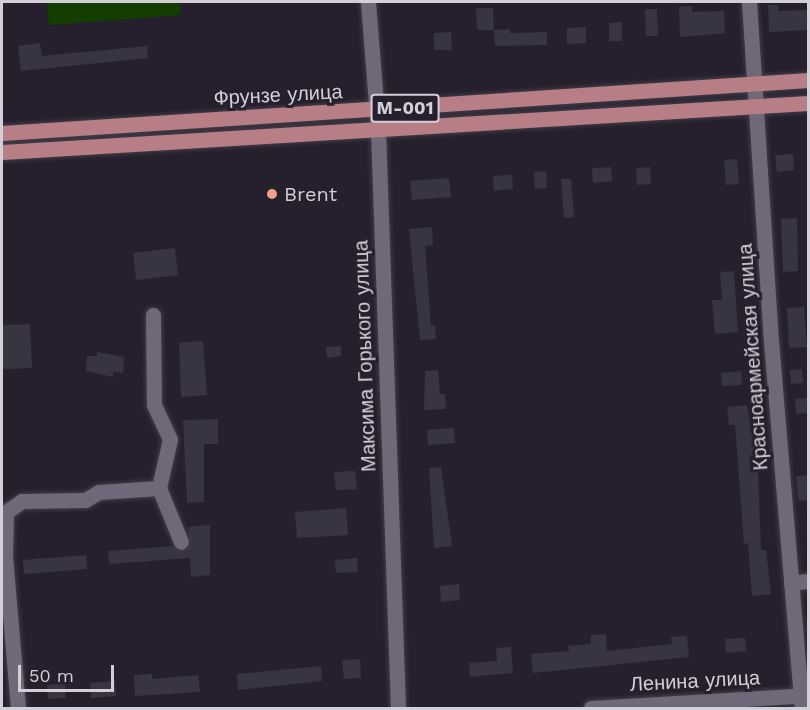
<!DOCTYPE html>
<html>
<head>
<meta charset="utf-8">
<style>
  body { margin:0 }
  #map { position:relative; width:810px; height:710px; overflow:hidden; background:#26202e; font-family:"Work Sans",sans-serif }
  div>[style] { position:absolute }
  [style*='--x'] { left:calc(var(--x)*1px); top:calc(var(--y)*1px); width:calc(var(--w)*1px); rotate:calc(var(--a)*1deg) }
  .green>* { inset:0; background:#133e00 }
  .building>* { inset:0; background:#393442 }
  .roads { filter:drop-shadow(0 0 2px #423d48) drop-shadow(0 0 2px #423d48) }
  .street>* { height:15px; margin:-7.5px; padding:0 7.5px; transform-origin:7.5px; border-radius:7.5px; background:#6f6879 }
  .primary>* { height:15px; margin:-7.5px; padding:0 7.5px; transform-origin:7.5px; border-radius:7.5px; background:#b87e86 }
  .dots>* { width:16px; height:16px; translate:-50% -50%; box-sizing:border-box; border:3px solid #26202e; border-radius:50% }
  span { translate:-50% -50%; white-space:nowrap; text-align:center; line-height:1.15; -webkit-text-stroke:6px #26202e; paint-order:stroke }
  .shield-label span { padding:2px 4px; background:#26202e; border:2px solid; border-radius:4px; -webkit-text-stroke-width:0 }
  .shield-label { font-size:18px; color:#d3cfd8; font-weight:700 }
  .street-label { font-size:20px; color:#d3cfd8 }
  .poi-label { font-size:20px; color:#d3cfd8 }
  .left { translate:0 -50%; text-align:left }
  .frame { position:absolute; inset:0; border:3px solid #d3cfd8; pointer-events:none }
  .scale { position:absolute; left:18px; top:665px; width:96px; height:27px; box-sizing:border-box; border:3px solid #d3cfd8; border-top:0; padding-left:8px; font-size:18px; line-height:21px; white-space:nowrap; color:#d3cfd8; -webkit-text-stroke:4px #26202e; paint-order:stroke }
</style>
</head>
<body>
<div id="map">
  <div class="green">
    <i style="clip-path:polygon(47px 2px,180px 2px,181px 15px,49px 25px)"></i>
  </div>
  <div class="building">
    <i style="clip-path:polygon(768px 5px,778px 5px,778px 11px,807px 10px,808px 30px,769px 32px)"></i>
    <i style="clip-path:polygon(692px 6px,692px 12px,724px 11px,725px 33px,680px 37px,679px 7px)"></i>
    <i style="clip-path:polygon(476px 8px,493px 8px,494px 30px,477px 30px)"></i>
    <i style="clip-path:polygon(645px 9px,657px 9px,658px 36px,646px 36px)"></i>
    <i style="clip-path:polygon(622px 22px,622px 41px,609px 41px,609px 23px)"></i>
    <i style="clip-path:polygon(586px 27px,586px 43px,567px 44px,567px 28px)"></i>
    <i style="clip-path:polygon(510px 29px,510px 33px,547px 32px,547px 45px,495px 46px,494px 30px)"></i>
    <i style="clip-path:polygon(451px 32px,452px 50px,434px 50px,434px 33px)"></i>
    <i style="clip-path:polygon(40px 43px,42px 56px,147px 46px,148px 58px,21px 71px,18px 46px)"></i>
    <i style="clip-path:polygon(793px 154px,794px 170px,777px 172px,775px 155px)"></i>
    <i style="clip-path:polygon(737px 159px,739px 184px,726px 185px,724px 160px)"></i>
    <i style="clip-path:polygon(611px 167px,612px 181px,593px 183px,592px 168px)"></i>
    <i style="clip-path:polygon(650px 167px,651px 184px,637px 185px,636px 168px)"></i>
    <i style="clip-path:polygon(546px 171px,547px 188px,535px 189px,534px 172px)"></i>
    <i style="clip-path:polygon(512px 175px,513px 189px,494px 191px,493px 176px)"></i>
    <i style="clip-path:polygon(449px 178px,451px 197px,412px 200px,410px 181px)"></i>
    <i style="clip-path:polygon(561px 179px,571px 179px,574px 217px,564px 218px)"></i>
    <i style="clip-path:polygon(797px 218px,798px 271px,783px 272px,781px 219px)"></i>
    <i style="clip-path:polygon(432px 227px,433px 245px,425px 246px,431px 326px,435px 325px,436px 339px,420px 340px,409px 229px)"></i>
    <i style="clip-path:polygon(175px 248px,178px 275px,136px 280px,133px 253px)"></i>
    <i style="clip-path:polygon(734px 271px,738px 332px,715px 334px,712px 300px,722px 300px,720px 272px)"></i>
    <i style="clip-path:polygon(804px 307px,807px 347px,789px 348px,787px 308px)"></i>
    <i style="clip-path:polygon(30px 324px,32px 368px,2px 369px,2px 325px)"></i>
    <i style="clip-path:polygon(203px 341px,207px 395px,181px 397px,179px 343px)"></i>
    <i style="clip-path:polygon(341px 346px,341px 356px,327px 358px,326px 347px)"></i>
    <i style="clip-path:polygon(97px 352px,124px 357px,123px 373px,113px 372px,113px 377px,86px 371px,87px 356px,97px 356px)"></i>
    <i style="clip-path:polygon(802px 369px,803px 383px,791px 384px,790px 370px)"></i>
    <i style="clip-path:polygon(438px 370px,440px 394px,445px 394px,446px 409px,424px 410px,425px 371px)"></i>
    <i style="clip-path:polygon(741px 371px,742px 385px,722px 386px,721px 373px)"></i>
    <i style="clip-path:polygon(808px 398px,808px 413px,796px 414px,795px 399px)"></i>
    <i style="clip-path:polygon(747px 405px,758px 473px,761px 550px,766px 550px,771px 594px,752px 596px,748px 543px,744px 544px,735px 425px,729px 425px,727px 407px)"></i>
    <i style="clip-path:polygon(218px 419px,218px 444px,204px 444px,204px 502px,187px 503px,183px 420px)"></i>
    <i style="clip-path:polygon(454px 428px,455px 443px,428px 445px,427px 430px)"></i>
    <i style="clip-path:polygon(441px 467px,452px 546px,434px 548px,429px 468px)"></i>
    <i style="clip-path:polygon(355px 471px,357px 489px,336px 490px,334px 472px)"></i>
    <i style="clip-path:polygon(808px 475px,808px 500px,798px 501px,796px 476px)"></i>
    <i style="clip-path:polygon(346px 508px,348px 535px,297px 538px,295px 512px)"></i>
    <i style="clip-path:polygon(210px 525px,210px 575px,191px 577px,190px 558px,109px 564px,108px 551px,172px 546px,184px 551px,190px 544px,188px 527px)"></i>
    <i style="clip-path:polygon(86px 555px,87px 569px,24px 574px,23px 560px)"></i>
    <i style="clip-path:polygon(357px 558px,358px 572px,336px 573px,335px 560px)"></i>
    <i style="clip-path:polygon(459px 584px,460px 600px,441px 602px,440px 586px)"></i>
    <i style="clip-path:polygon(606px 634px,607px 651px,672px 644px,671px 637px,687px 636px,689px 657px,533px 673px,531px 654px,569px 651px,568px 646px,591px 644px,591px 635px)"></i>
    <i style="clip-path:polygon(745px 638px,746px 651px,726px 653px,725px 639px)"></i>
    <i style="clip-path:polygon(511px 647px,513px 673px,470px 677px,469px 663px,497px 661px,496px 648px)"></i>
    <i style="clip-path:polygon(360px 659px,361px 678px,344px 679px,342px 660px)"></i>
    <i style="clip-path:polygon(321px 666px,322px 681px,238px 690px,237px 674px)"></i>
    <i style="clip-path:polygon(152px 674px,152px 679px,198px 675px,200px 692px,135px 696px,134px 675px)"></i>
    <i style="clip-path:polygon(115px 681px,116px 696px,91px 698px,90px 683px)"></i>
    <i style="clip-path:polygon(65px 684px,66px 698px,48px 699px,47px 685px)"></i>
  </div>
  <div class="roads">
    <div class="street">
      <i style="--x:368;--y:2;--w:128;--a:85.5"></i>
      <i style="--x:378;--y:130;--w:578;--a:88.02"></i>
      <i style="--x:749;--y:2;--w:340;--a:86.3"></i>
      <i style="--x:771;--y:341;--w:368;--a:85.2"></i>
      <i style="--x:153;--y:315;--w:90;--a:89.4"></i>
      <i style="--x:154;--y:405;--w:38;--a:65"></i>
      <i style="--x:170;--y:439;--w:50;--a:102.7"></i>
      <i style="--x:791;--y:583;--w:17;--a:-7"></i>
      <i style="--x:18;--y:708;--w:152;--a:-94.9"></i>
      <i style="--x:5;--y:557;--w:45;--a:-88.7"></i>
      <i style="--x:6;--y:512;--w:19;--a:-35"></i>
      <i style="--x:22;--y:501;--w:63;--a:-0.9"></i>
      <i style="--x:85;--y:500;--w:16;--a:-30"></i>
      <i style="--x:99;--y:492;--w:60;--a:-3.8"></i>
      <i style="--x:159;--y:488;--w:58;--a:67.8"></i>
      <i style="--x:591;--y:708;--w:217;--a:-3.4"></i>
    </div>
    <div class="primary">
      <i style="--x:2;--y:133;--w:808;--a:-3.76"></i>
      <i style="--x:2;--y:152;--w:807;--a:-3.48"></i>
    </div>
  </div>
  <div class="dots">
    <i style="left:272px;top:194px;background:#f39f84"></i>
  </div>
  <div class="shield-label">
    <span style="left:405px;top:108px">M-001</span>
  </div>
  <div class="street-label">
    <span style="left:278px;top:95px;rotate:-3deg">Фрунзе улица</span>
    <span style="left:365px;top:356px;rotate:-92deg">Максима Горького улица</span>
    <span style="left:753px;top:357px;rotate:-94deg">Красноармейская улица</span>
    <span style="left:695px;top:681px;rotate:-3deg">Ленина улица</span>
  </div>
  <div class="poi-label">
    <span class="left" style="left:284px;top:194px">Brent</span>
  </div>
  <div class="frame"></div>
  <div class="scale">50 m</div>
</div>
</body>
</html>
